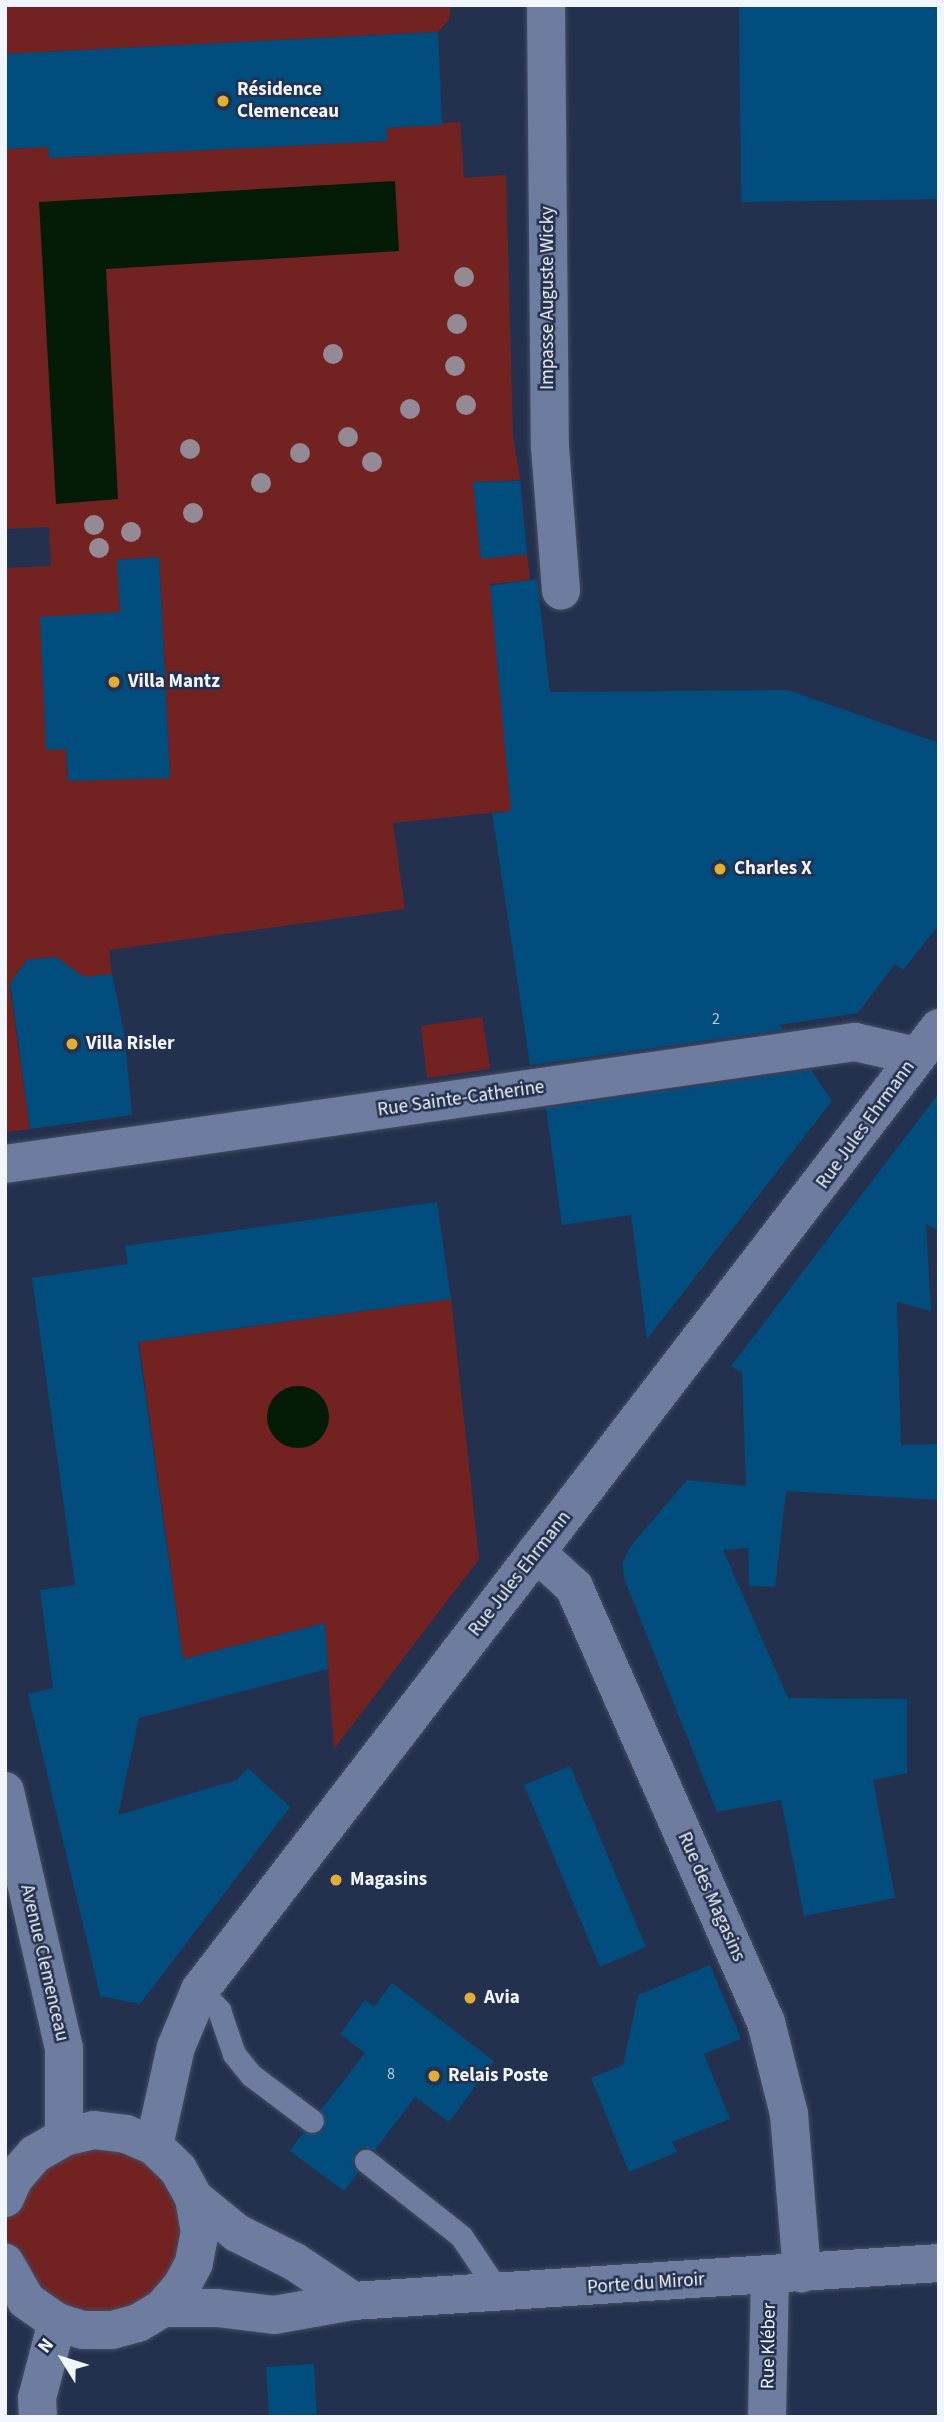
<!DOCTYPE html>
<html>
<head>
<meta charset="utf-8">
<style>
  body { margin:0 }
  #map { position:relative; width:944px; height:2422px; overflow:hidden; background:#24314e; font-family:"Source Sans 3",sans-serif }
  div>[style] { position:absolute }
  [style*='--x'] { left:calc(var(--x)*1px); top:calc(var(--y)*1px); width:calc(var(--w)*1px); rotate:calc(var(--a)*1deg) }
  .green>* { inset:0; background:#722321 }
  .water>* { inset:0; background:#041b06 }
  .round { border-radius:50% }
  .building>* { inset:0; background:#004d7e }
  .roads { filter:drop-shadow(0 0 2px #444d63) drop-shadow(0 0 2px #444d63) }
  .service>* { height:23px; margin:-11.5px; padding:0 11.5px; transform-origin:11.5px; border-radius:11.5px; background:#6e7d9f }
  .minor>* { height:38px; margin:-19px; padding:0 19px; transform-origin:19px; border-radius:19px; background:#6e7d9f }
  .tertiary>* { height:38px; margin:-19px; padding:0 19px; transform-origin:19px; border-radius:19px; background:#6e7d9f }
  .secondary>* { height:38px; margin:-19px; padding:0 19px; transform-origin:19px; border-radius:19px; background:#6e7d9f }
  .trees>* { width:20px; height:20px; margin:-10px; border-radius:50%; background:#948a95 }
  .dots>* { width:19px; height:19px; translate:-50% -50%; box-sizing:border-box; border:4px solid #24314e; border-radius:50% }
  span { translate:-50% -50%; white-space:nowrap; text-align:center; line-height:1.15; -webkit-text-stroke:5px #24314e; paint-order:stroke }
  .number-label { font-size:16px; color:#b5cbdc }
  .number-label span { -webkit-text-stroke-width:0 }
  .poi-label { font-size:19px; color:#f1f5fc; font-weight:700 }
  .left { translate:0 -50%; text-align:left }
  .street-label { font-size:19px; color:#f1f5fc }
  .frame { position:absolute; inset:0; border:7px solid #f1f5fc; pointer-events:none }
  .north { position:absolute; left:28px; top:2324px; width:70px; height:70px; -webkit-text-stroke:5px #24314e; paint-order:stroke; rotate:308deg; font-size:19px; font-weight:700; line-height:28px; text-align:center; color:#f1f5fc }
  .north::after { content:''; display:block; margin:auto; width:24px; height:32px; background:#f1f5fc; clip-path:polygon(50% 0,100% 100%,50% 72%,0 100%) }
</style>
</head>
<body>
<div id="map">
  <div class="green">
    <i style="clip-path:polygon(5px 5px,451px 5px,449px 20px,438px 32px,5px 54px)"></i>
    <i style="clip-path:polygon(evenodd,460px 122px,464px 178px,506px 175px,513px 436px,520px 480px,474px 482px,481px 558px,527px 554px,530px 580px,490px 584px,502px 707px,528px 809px,393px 823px,405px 909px,109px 950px,112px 974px,72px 979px,70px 968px,56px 957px,27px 960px,16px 974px,18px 987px,10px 988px,30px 1129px,5px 1132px,5px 568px,51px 566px,49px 527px,5px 529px,5px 149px,48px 147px,49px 158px,387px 141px,387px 128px,460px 122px,159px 557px,170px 777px,68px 781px,66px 749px,120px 613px,118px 560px,159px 557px)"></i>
    <i style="clip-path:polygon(482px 1017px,490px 1069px,427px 1078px,421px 1026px)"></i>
    <i style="clip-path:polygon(451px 1299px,479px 1559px,334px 1749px,325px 1623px,183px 1659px,139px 1342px)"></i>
    <i style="clip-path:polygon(126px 2134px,194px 2198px,181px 2287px,83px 2330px,5px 2263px,5px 2198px,35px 2154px)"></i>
  </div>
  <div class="water">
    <i style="clip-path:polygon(395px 181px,399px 251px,106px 269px,118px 499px,56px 504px,39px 202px)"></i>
    <i class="round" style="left:267px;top:1386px;width:62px;height:62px"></i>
  </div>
  <div class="building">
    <i style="clip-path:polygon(739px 5px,939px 5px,939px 199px,741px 202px)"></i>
    <i style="clip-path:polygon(438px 32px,442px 125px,387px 128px,387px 141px,49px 158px,48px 147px,5px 149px,5px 54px)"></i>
    <i style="clip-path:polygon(520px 481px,527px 554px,481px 559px,473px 482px)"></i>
    <i style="clip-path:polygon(159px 557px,170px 778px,68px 781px,66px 749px,46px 750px,40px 617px,120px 612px,117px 560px)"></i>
    <i style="clip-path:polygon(537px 579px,550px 692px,788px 690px,939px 743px,939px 925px,903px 970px,895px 964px,858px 1013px,779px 1025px,783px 1030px,530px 1065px,492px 813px,511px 811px,490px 586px)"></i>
    <i style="clip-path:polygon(56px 957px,84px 977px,112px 974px,124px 1032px,132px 1115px,30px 1129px,10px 983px,27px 960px)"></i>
    <i style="clip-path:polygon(811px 1070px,832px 1101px,647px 1339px,631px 1215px,562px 1225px,546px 1108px)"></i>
    <i style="clip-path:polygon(939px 1093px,939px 1231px,926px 1224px,931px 1311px,897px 1302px,901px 1445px,939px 1444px,939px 1500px,786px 1491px,775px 1587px,749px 1586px,748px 1548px,723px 1550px,788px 1698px,907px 1699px,907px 1773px,873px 1780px,895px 1898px,804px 1916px,781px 1800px,717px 1812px,624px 1578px,623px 1562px,630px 1547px,687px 1480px,746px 1486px,742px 1373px,731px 1366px)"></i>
    <i style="clip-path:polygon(437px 1202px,451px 1299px,138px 1342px,183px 1659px,325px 1623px,328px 1669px,139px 1718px,118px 1815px,237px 1780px,248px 1768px,290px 1807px,140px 2004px,100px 1996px,28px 1694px,53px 1688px,40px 1590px,75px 1585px,32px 1278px,128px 1264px,125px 1246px)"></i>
    <i style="clip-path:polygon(570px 1766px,646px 1947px,600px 1967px,524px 1785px)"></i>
    <i style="clip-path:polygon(710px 1965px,741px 2039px,704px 2054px,730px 2119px,672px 2142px,677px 2152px,629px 2172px,591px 2078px,623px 2065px,638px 1995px)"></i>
    <i style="clip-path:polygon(392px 1983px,494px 2061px,449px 2122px,415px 2097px,375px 2150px,361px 2148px,355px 2153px,353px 2166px,358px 2172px,344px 2191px,290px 2151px,304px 2132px,317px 2134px,324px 2129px,321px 2110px,365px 2053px,340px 2034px,365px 2000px,374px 2007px)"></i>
    <i style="clip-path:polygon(314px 2364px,317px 2417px,269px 2417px,266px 2367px)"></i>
  </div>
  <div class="roads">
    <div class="service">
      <i style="--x:200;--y:1990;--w:28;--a:46"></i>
      <i style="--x:219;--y:2010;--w:46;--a:71.2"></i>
      <i style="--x:234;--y:2054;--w:27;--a:51"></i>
      <i style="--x:251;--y:2075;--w:76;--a:37"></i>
      <i style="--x:366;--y:2161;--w:121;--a:38.3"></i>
      <i style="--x:461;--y:2236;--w:70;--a:56.1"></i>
    </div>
    <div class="minor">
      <i style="--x:546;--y:5;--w:442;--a:89.5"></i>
      <i style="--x:550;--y:447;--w:144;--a:85.6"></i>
      <i style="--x:5;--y:1164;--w:859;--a:-8.17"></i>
      <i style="--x:855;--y:1042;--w:63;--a:12.9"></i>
      <i style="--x:536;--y:1552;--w:52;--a:42.6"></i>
      <i style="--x:574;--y:1587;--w:475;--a:66.2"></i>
      <i style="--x:766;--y:2022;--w:95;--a:76"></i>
      <i style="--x:789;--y:2114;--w:160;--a:85.3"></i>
      <i style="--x:154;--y:2146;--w:101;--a:-77.5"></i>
      <i style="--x:176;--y:2047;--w:62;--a:-67.2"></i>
      <i style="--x:200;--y:1990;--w:1213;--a:-52.47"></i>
      <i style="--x:38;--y:2417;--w:19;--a:-93"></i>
      <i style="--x:37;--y:2398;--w:79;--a:-75.3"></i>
      <i style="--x:767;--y:2417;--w:142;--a:-88.8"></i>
    </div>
    <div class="tertiary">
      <i style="--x:5;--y:1791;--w:264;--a:77.1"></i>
      <i style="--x:64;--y:2048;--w:89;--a:90"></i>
    </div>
    <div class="secondary">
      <i style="--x:5;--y:2198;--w:22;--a:-66"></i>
      <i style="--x:14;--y:2178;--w:32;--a:-49"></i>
      <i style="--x:35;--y:2154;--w:34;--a:-30"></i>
      <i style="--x:64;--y:2137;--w:31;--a:-13"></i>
      <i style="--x:94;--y:2130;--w:32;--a:7"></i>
      <i style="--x:126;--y:2134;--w:30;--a:23"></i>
      <i style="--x:154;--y:2146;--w:33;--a:44"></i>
      <i style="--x:178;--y:2169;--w:33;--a:61"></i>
      <i style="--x:194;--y:2198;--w:34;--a:80"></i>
      <i style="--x:200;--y:2231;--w:33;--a:101"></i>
      <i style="--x:194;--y:2263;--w:27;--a:118"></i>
      <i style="--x:181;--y:2287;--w:28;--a:131"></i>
      <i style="--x:163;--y:2308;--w:29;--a:149"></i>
      <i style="--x:138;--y:2323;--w:27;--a:165"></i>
      <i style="--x:112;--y:2330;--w:29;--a:180"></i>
      <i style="--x:83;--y:2330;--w:27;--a:-163"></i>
      <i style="--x:57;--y:2322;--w:38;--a:-145"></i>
      <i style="--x:26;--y:2300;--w:43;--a:-119.6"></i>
      <i style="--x:194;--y:2198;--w:55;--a:39.1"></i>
      <i style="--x:237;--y:2233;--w:65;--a:26.6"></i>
      <i style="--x:295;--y:2262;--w:70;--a:33.9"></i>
      <i style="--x:163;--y:2308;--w:54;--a:0"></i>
      <i style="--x:217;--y:2308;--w:57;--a:7"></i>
      <i style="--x:274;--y:2315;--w:80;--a:-10"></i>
      <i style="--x:353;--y:2301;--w:587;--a:-3.71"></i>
    </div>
  </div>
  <div class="trees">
    <i style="left:464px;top:277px"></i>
    <i style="left:457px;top:324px"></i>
    <i style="left:333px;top:354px"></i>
    <i style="left:455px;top:366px"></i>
    <i style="left:466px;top:405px"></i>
    <i style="left:410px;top:409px"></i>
    <i style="left:348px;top:437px"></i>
    <i style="left:190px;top:449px"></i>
    <i style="left:300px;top:453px"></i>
    <i style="left:372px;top:462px"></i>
    <i style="left:261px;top:483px"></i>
    <i style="left:193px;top:513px"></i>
    <i style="left:94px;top:525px"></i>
    <i style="left:131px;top:532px"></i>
    <i style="left:99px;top:548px"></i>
  </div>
  <div class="dots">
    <i style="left:223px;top:101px;background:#e1af34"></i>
    <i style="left:114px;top:682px;background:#e1af34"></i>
    <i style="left:720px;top:869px;background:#e1af34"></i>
    <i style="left:72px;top:1044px;background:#e1af34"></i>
    <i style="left:336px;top:1880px;background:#e1af34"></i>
    <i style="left:470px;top:1998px;background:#e1af34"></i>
    <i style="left:434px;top:2076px;background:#e1af34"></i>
  </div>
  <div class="number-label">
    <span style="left:716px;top:1019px">2</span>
    <span style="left:391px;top:2074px">8</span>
  </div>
  <div class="poi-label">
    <span class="left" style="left:237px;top:101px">Résidence<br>Clemenceau</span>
    <span class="left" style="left:128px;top:682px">Villa Mantz</span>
    <span class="left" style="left:734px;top:869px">Charles X</span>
    <span class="left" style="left:86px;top:1044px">Villa Risler</span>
    <span class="left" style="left:350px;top:1880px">Magasins</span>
    <span class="left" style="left:484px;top:1998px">Avia</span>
    <span class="left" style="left:448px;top:2076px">Relais Poste</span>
  </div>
  <div class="street-label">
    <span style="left:548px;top:298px;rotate:-90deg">Impasse Auguste Wicky</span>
    <span style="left:461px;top:1099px;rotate:-8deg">Rue Sainte-Catherine</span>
    <span style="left:866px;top:1125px;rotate:-54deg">Rue Jules Ehrmann</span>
    <span style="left:520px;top:1574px;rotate:-52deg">Rue Jules Ehrmann</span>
    <span style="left:711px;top:1897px;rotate:66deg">Rue des Magasins</span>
    <span style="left:44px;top:1963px;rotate:77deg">Avenue Clemenceau</span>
    <span style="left:646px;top:2284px;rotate:-4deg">Porte du Miroir</span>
    <span style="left:769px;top:2346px;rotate:-89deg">Rue Kléber</span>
  </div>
  <div class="frame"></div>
  <div class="north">N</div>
</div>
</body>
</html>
